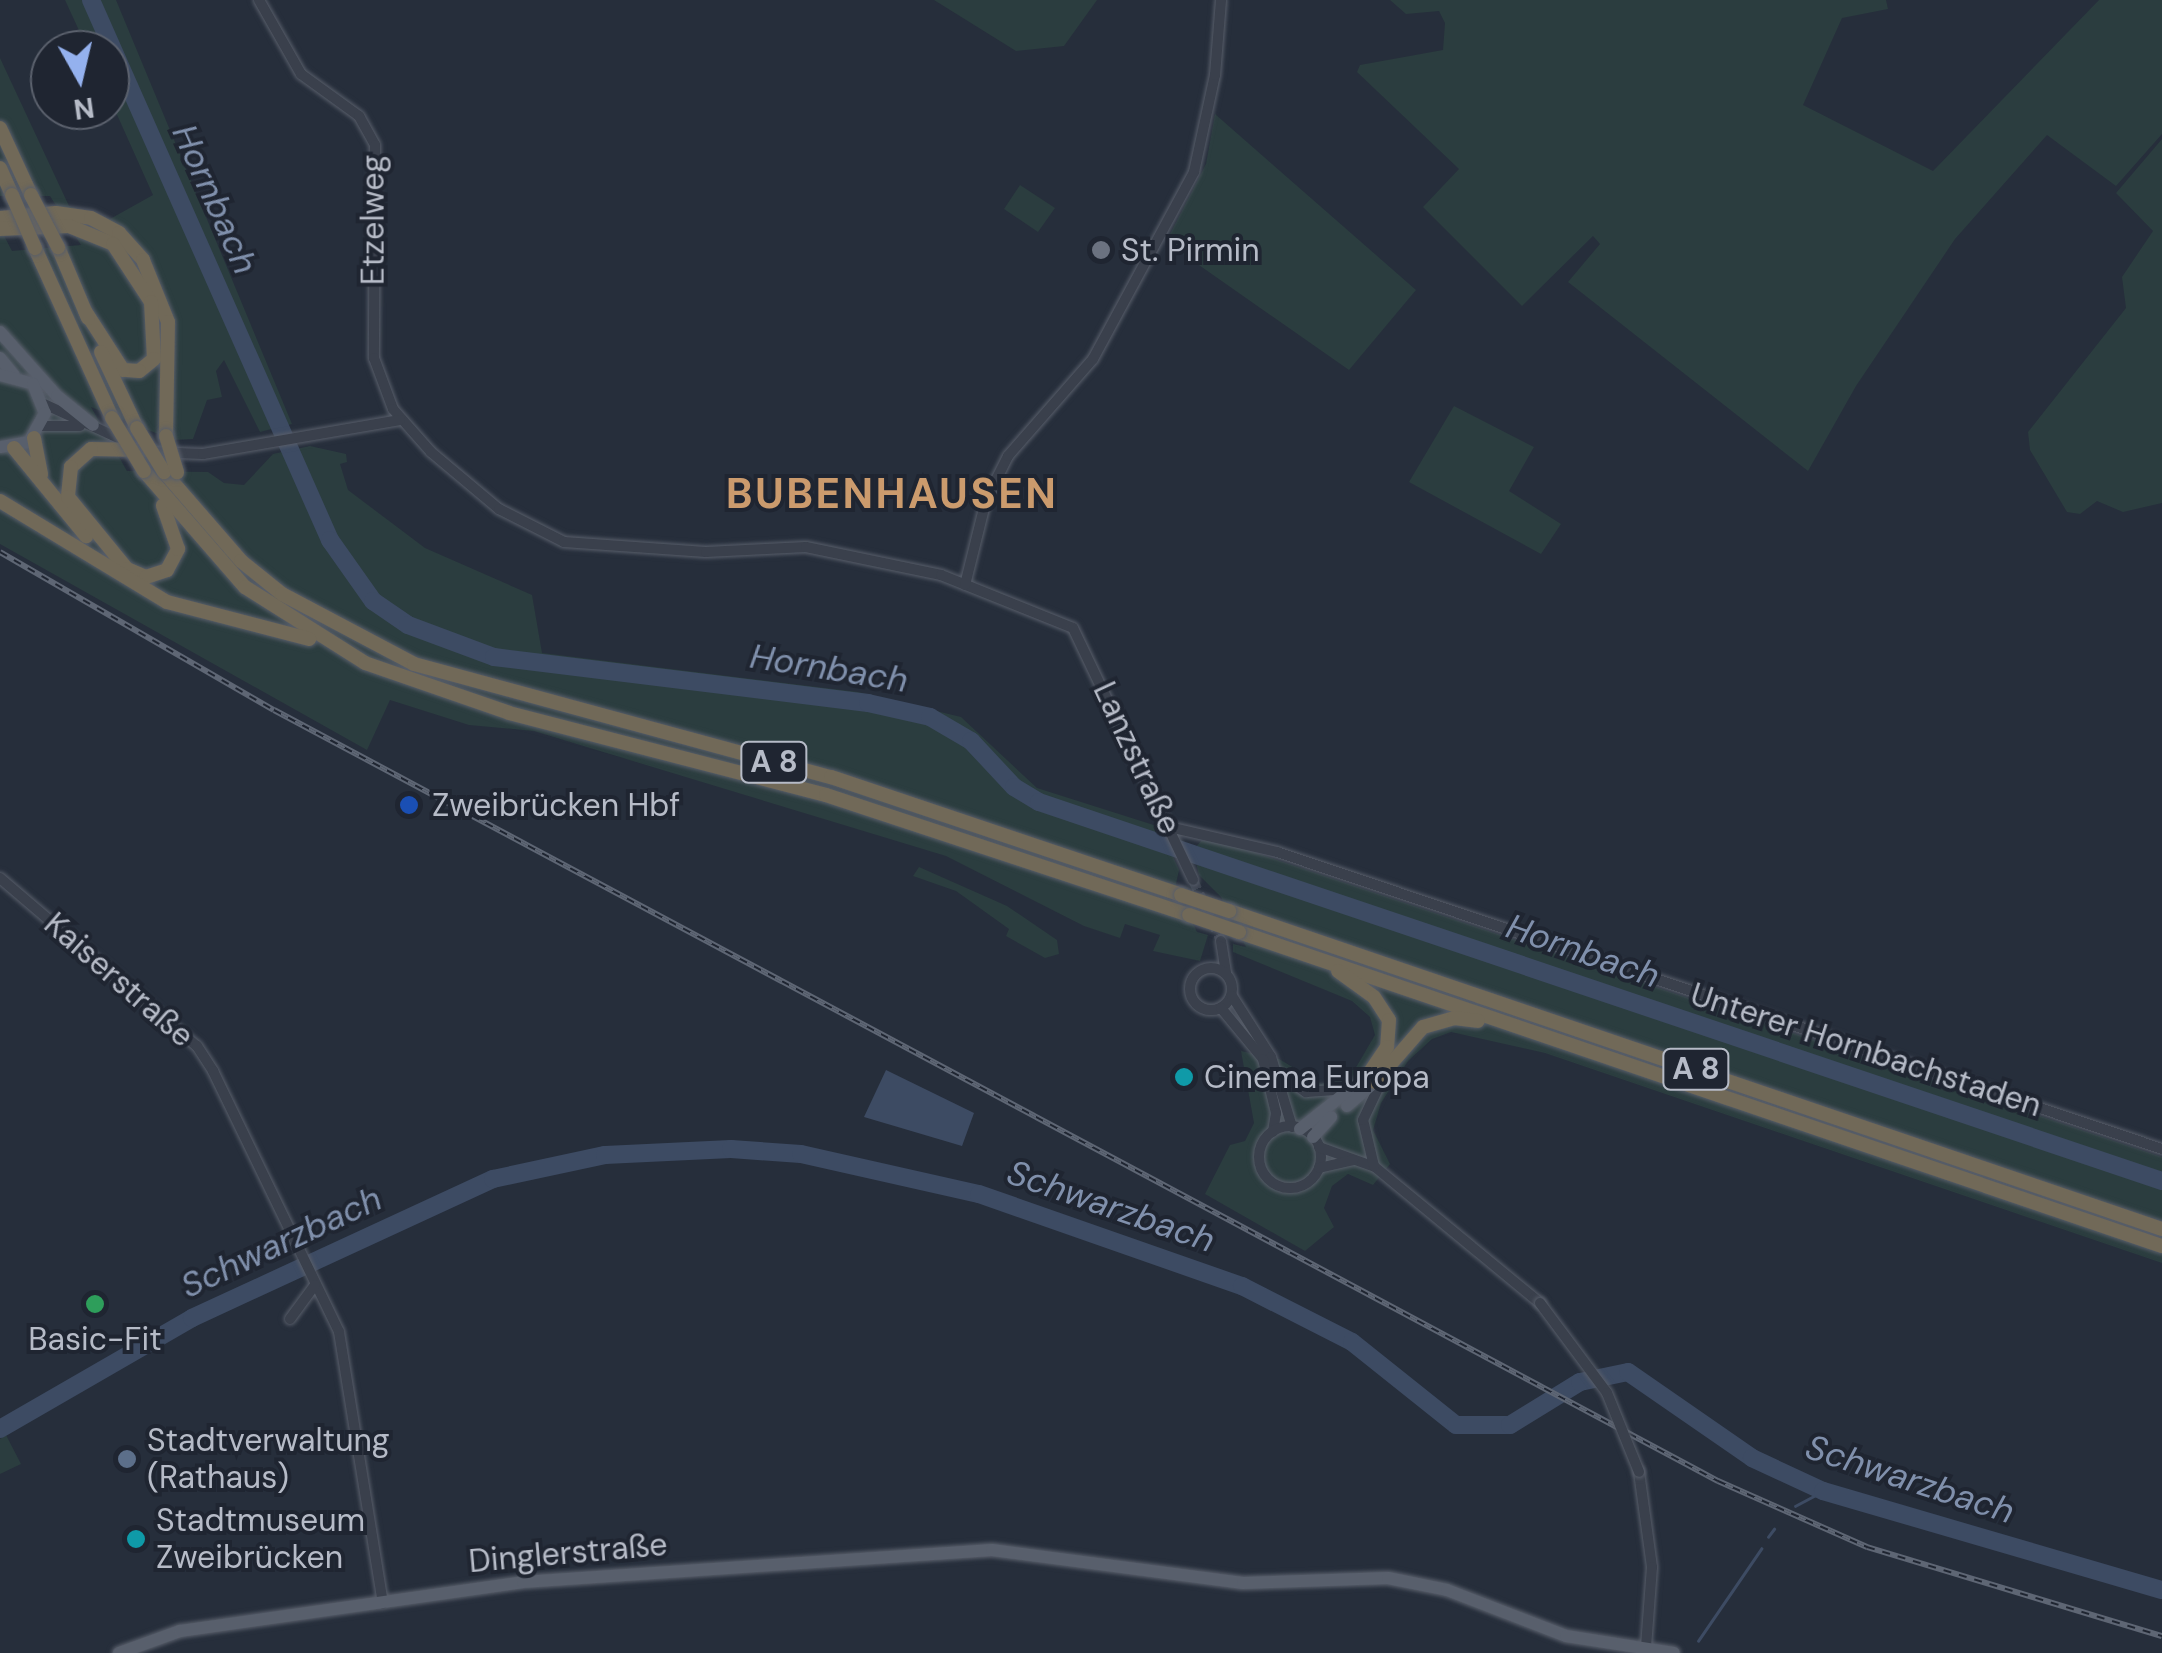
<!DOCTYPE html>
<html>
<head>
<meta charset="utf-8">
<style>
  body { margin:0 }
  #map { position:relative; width:2162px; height:1653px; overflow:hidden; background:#262e3b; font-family:"DM Sans",sans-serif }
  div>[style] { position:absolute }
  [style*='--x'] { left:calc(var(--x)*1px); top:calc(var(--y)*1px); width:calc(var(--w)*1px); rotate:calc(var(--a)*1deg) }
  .green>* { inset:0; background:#2b3d3f }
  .water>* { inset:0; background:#3d4b63 }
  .stream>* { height:2.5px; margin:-1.25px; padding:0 1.25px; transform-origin:1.25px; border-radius:1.25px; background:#3d4b63 }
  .river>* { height:18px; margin:-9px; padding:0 9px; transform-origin:9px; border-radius:9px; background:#3d4b63 }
  .minor-tunnel>* { height:10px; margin-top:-5px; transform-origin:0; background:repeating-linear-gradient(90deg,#3c4350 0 10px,transparent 0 15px) }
  .roads { filter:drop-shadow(0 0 2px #585e6a) drop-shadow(0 0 2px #585e6a) }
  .minor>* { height:10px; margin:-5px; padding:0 5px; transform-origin:5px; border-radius:5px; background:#3a404c }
  .minor>.ring { margin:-5px; padding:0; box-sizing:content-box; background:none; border:10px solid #3a404c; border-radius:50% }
  .major>* { height:12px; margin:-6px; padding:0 6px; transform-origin:6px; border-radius:6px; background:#585f6c }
  .highway>* { height:14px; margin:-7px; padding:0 7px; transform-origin:7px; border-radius:7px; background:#716958 }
  .rail>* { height:6px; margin-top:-3px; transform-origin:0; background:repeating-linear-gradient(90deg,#1f2531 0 8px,#5e6674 0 16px); box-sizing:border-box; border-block:2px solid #5e6674 }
  .bridges { filter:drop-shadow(0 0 2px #585e6a) drop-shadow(0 0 2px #585e6a) }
  .minor-bridge>* { height:10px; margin:-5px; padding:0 5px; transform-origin:5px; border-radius:5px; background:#3a404c }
  .highway-bridge>* { height:14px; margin:-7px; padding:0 7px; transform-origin:7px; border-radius:7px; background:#716958 }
  .dots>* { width:28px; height:28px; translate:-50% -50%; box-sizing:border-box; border:5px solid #1f2531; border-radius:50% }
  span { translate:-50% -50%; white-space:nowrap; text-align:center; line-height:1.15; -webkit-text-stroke:8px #1f2531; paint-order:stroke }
  .shield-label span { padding:2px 8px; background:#1f2531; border:2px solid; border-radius:8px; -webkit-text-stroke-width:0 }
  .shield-label { font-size:30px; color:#b6bbc7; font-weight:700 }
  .street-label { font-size:32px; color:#b6bbc7 }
  .poi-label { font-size:32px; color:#b6bbc7 }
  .left { translate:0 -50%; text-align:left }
  .water-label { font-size:35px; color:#8090ac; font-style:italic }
  .district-label { font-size:42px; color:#cb9b6d; font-weight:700; letter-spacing:2.5px }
  .north { position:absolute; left:30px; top:30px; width:100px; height:100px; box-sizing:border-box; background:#1f2531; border:2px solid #5b616d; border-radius:50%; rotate:172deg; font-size:28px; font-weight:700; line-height:40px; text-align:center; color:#b6bbc7 }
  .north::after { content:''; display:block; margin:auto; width:35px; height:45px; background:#94b1ee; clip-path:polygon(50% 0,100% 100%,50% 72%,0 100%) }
</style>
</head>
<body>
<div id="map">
  <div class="green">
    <i style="clip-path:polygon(65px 0,116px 0,292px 424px,260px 432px,224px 360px,216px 371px,222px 397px,207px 400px,193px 439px,173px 440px,91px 407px,127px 471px,208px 472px,224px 483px,244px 485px,273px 454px,310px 446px,346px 454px,347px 462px,340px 464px,348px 490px,425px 548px,532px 595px,542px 653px,858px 692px,961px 717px,1037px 788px,1160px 827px,1179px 870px,1176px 884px,1189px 915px,1197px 932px,1208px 935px,1200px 961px,1153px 951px,1160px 935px,1125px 924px,1120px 938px,1084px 926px,946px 856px,534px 731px,469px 725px,390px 700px,367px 750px,0 544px,0 228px,12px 251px,81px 245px,50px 196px,0 196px,0 58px,69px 206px,110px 219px,153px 195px,110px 99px,110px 50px,88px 50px)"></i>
    <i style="clip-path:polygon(934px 0,1097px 0,1064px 46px,1016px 51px)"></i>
    <i style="clip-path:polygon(1390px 0,1886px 0,1888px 9px,1842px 18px,1803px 105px,1933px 171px,2099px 0,2162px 0,2162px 134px,2116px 186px,2047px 135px,1955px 239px,1856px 386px,1808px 471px,1568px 282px,1600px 244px,1593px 236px,1522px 306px,1423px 207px,1459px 169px,1357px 72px,1360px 65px,1443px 50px,1445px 23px,1439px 11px,1406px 14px)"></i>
    <i style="clip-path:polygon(1215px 114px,1416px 290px,1349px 370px,1166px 242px,1206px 164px)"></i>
    <i style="clip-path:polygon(2162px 139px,2162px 503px,2123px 512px,2097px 501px,2080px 514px,2067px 512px,2030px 450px,2028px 432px,2126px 308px,2122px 277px,2153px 231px,2116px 193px)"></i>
    <i style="clip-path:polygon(1020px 185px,1055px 208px,1038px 232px,1004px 209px)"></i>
    <i style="clip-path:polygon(1454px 406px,1534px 447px,1509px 491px,1561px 524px,1541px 554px,1409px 482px)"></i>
    <i style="clip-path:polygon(1201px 841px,1221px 841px,2162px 1157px,2162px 1263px,1545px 1053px,1451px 1032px,1432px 1039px,1408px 1061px,1381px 1103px,1373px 1130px,1390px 1164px,1373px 1185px,1348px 1174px,1332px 1186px,1324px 1208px,1334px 1227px,1305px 1251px,1205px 1194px,1230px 1145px,1245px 1141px,1254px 1123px,1241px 1051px,1279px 1059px,1321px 1084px,1355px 1069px,1375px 1035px,1370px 1017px,1352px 1001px,1233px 952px,1233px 944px,1246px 947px,1221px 897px,1199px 875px,1193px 850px)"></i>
    <i style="clip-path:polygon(919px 867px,1007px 906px,1057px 940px,1059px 954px,1045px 958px,1006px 936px,1009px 929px,956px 891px,913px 876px)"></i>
    <i style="clip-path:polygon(6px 1435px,21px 1464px,0 1474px,0 1439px)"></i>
  </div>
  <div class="water">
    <i style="clip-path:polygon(886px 1070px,974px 1113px,962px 1146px,864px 1117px)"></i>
  </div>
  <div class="stream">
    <i style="--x:1795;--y:1506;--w:32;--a:-28"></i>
    <i style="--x:1768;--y:1537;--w:10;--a:-53"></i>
    <i style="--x:1698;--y:1641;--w:112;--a:-55.6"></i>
  </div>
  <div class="river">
    <i style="--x:91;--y:0;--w:591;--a:66.13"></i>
    <i style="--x:330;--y:540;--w:75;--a:54.8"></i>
    <i style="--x:373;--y:601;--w:42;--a:34.4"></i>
    <i style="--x:408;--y:625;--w:92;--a:20.4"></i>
    <i style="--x:494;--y:657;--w:377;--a:7"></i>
    <i style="--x:868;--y:703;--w:64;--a:12.7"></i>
    <i style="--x:930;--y:717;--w:48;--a:30.3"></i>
    <i style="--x:971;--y:741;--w:63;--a:46.9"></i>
    <i style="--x:1014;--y:787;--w:29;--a:31"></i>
    <i style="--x:1039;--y:802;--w:1185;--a:18.65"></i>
    <i style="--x:0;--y:1429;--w:222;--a:-30"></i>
    <i style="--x:192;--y:1318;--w:332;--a:-24.8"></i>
    <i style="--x:493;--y:1179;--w:115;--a:-12.1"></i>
    <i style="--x:605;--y:1155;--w:126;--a:-2.7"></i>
    <i style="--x:731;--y:1149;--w:70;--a:4.1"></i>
    <i style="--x:801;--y:1154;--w:182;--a:12.7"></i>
    <i style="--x:979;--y:1194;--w:279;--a:19.3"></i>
    <i style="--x:1242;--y:1286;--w:123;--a:27"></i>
    <i style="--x:1352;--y:1342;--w:133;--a:38.6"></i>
    <i style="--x:1456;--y:1425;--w:54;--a:0"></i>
    <i style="--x:1510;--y:1425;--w:82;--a:-31.6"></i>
    <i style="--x:1580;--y:1382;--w:49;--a:-11.8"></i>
    <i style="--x:1628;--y:1372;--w:151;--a:34.7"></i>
    <i style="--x:1752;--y:1458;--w:78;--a:24.9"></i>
    <i style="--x:1823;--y:1491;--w:353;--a:16.3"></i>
  </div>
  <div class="minor-tunnel">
    <i style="--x:1193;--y:880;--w:67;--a:65.3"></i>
  </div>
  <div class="roads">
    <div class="minor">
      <i style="--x:259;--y:0;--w:85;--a:60.4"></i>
      <i style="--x:301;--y:74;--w:72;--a:35.9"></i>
      <i style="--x:359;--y:116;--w:33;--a:61"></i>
      <i style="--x:375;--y:145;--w:213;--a:90.3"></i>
      <i style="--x:374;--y:358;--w:54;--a:69.6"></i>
      <i style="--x:393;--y:409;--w:57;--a:48.5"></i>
      <i style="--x:431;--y:452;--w:89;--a:40"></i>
      <i style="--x:499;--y:509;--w:73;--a:26.9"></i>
      <i style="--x:564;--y:542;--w:142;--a:4"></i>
      <i style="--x:706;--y:552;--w:100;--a:-2.9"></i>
      <i style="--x:806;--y:547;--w:138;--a:11.7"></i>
      <i style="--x:941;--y:575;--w:142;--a:21.9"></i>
      <i style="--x:1073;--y:628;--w:279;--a:64.5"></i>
      <i style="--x:44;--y:404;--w:89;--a:24.6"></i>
      <i style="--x:42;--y:426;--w:38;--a:0"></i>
      <i style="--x:150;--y:452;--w:53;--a:2.2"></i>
      <i style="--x:203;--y:454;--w:200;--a:-9.8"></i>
      <i style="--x:965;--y:585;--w:88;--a:-76.1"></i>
      <i style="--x:986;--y:500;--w:49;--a:-63.4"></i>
      <i style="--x:1008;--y:456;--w:129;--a:-48.8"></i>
      <i style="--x:1093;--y:359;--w:213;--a:-61.6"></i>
      <i style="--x:1194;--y:172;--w:99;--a:-77.8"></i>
      <i style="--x:1215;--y:75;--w:75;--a:-85.4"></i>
      <i style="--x:1169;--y:827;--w:111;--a:13"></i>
      <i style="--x:1277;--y:852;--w:934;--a:18.55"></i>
      <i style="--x:0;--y:878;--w:259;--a:40.5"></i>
      <i style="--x:197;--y:1046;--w:30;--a:57"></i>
      <i style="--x:213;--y:1071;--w:290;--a:64.2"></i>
      <i style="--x:339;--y:1332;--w:275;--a:80.8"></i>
      <i style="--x:1221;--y:941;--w:32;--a:81"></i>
      <i class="ring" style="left:1190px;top:968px;width:32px;height:32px"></i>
      <i style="--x:1232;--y:996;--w:72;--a:57.4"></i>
      <i style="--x:1271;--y:1057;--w:73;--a:73.3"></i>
      <i style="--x:1221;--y:1008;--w:66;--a:50.5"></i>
      <i style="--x:1263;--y:1059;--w:56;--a:76.5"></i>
      <i style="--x:1276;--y:1113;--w:19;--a:99"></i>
      <i style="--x:1280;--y:1074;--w:32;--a:35"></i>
      <i style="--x:1306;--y:1092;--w:39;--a:-4"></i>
      <i class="ring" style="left:1259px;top:1126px;width:52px;height:52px"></i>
      <i style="--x:1319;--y:1147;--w:59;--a:19.7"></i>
      <i style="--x:1375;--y:1167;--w:214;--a:39.5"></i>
      <i style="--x:1374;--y:1166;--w:47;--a:-103.4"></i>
      <i style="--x:1363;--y:1120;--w:42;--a:-64.7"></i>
      <i style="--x:1319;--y:1168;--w:35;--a:-13"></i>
      <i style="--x:290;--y:1319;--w:42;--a:-53.7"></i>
      <i style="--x:1639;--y:1472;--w:96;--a:82.2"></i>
      <i style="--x:1652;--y:1567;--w:80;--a:94.3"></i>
    </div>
    <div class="major">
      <i style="--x:0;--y:332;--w:86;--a:48.3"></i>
      <i style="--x:57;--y:396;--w:46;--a:38.9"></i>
      <i style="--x:0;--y:358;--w:22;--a:51"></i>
      <i style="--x:0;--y:375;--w:34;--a:15"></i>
      <i style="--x:33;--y:384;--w:31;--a:68"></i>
      <i style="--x:45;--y:413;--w:33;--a:119"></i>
      <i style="--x:29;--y:442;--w:29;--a:170"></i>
      <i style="--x:1347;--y:1106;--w:37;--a:-41"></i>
      <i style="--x:1300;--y:1129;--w:87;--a:-38.5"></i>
      <i style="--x:1313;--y:1137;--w:27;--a:-48"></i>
      <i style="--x:119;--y:1653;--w:65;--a:-19.8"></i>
      <i style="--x:180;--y:1631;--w:346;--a:-8.1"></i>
      <i style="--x:523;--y:1582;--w:470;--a:-3.9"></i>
      <i style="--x:992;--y:1550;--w:253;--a:7.5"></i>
      <i style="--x:1243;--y:1583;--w:145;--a:-2"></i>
      <i style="--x:1388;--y:1578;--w:60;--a:11.5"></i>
      <i style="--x:1447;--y:1590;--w:128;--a:21.1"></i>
      <i style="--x:1566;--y:1636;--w:109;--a:8.9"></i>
    </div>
    <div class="highway">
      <i style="--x:0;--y:128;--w:74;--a:65.2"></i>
      <i style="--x:0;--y:168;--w:30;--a:66"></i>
      <i style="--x:0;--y:218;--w:56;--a:-5.1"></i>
      <i style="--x:56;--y:213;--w:35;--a:8"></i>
      <i style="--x:91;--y:218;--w:32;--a:28"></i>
      <i style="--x:119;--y:233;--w:36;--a:48"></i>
      <i style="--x:143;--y:260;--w:67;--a:68"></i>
      <i style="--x:168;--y:322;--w:114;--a:91"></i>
      <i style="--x:0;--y:229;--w:69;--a:-2.5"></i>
      <i style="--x:69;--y:226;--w:48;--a:22.2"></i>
      <i style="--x:113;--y:244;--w:69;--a:56.8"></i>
      <i style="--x:151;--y:302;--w:57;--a:87"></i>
      <i style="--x:154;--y:359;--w:19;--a:141"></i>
      <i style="--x:139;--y:371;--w:16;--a:-176"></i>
      <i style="--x:123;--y:370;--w:70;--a:-122.8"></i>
      <i style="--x:58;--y:247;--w:77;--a:67.1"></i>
      <i style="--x:35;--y:248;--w:187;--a:65.6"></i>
      <i style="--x:101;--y:352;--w:84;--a:64.7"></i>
      <i style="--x:34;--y:438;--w:37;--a:79"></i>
      <i style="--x:14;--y:448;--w:114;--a:50.7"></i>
      <i style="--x:143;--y:450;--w:52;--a:-178.9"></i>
      <i style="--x:91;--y:449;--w:27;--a:138"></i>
      <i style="--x:71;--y:467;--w:30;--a:96"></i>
      <i style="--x:68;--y:497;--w:93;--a:50.7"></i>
      <i style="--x:127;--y:569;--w:21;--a:23"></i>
      <i style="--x:146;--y:577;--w:22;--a:-18"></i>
      <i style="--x:167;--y:570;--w:24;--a:-62"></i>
      <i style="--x:178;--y:549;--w:46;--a:-109.2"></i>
      <i style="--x:144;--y:471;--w:154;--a:49"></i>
      <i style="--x:245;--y:587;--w:142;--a:32.3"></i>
      <i style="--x:365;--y:663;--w:152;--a:19.1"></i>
      <i style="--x:509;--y:713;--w:327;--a:14.5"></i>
      <i style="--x:826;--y:795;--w:382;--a:18.3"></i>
      <i style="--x:164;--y:472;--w:118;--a:49.1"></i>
      <i style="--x:241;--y:561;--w:53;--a:38.8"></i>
      <i style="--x:282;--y:594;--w:149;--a:27.9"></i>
      <i style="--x:414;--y:664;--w:432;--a:15.2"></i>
      <i style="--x:831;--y:777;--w:369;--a:18.6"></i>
      <i style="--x:0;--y:501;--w:195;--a:31.2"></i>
      <i style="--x:167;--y:602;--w:147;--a:14.6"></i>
      <i style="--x:1229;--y:911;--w:986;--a:18.82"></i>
      <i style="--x:1239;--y:932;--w:975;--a:18.79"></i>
      <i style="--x:1338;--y:971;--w:44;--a:35.8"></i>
      <i style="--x:1374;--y:997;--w:27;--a:57"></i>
      <i style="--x:1389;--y:1020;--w:27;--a:94"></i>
      <i style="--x:1387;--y:1047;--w:34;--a:124"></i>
      <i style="--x:1375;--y:1082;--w:73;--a:-48.9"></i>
      <i style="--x:1423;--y:1027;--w:32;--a:-16"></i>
      <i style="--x:1454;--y:1018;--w:24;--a:7"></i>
    </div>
  </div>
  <div class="rail">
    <i style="--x:0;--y:552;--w:316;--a:30"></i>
    <i style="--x:274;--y:710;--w:1637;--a:28.1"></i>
    <i style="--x:1718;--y:1481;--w:163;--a:23.9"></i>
    <i style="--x:1867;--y:1547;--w:308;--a:16.8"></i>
  </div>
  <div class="bridges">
    <div class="minor-bridge">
      <i style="--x:1540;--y:1303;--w:112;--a:53.3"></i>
      <i style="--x:1607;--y:1393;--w:85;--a:67.9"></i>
    </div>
    <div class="highway-bridge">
      <i style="--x:12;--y:195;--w:58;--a:66.5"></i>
      <i style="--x:31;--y:195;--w:59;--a:62.6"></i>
      <i style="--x:112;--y:418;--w:62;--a:58.9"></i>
      <i style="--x:137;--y:428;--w:52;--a:58.5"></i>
      <i style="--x:166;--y:436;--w:38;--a:73"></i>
      <i style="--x:1181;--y:895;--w:51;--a:18.4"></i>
      <i style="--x:1189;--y:915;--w:53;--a:18.8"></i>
    </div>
  </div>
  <div class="dots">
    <i style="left:1101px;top:250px;background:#6b7280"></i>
    <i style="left:409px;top:805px;background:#1a4fb4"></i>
    <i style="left:1184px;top:1077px;background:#0f9aa8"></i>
    <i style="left:95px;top:1304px;background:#2e9e5b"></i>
    <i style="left:127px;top:1459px;background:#5c6f8a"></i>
    <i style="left:136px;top:1539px;background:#0f9aa8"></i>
  </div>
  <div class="shield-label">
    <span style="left:774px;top:762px">A 8</span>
    <span style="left:1696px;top:1069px">A 8</span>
  </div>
  <div class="street-label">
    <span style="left:373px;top:220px;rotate:-90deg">Etzelweg</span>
    <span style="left:1137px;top:758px;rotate:65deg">Lanzstraße</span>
    <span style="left:119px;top:980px;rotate:41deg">Kaiserstraße</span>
    <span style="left:1866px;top:1050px;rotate:18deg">Unterer Hornbachstaden</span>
    <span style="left:568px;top:1553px;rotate:-5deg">Dinglerstraße</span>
  </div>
  <div class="poi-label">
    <span class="left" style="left:1121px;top:250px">St. Pirmin</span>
    <span class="left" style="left:432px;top:805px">Zweibrücken Hbf</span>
    <span class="left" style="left:1204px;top:1077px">Cinema Europa</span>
    <span style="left:95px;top:1339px">Basic-Fit</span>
    <span class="left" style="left:147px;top:1459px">Stadtverwaltung<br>(Rathaus)</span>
    <span class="left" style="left:156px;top:1539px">Stadtmuseum<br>Zweibrücken</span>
  </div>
  <div class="water-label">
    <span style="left:215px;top:199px;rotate:66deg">Hornbach</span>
    <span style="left:829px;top:668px;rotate:9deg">Hornbach</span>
    <span style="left:1583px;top:951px;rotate:19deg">Hornbach</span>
    <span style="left:1111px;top:1206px;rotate:19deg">Schwarzbach</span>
    <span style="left:281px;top:1242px;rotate:-25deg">Schwarzbach</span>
    <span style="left:1910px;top:1479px;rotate:18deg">Schwarzbach</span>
  </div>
  <div class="district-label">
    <span style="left:892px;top:494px">BUBENHAUSEN</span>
  </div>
  <div class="north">N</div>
</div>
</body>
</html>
